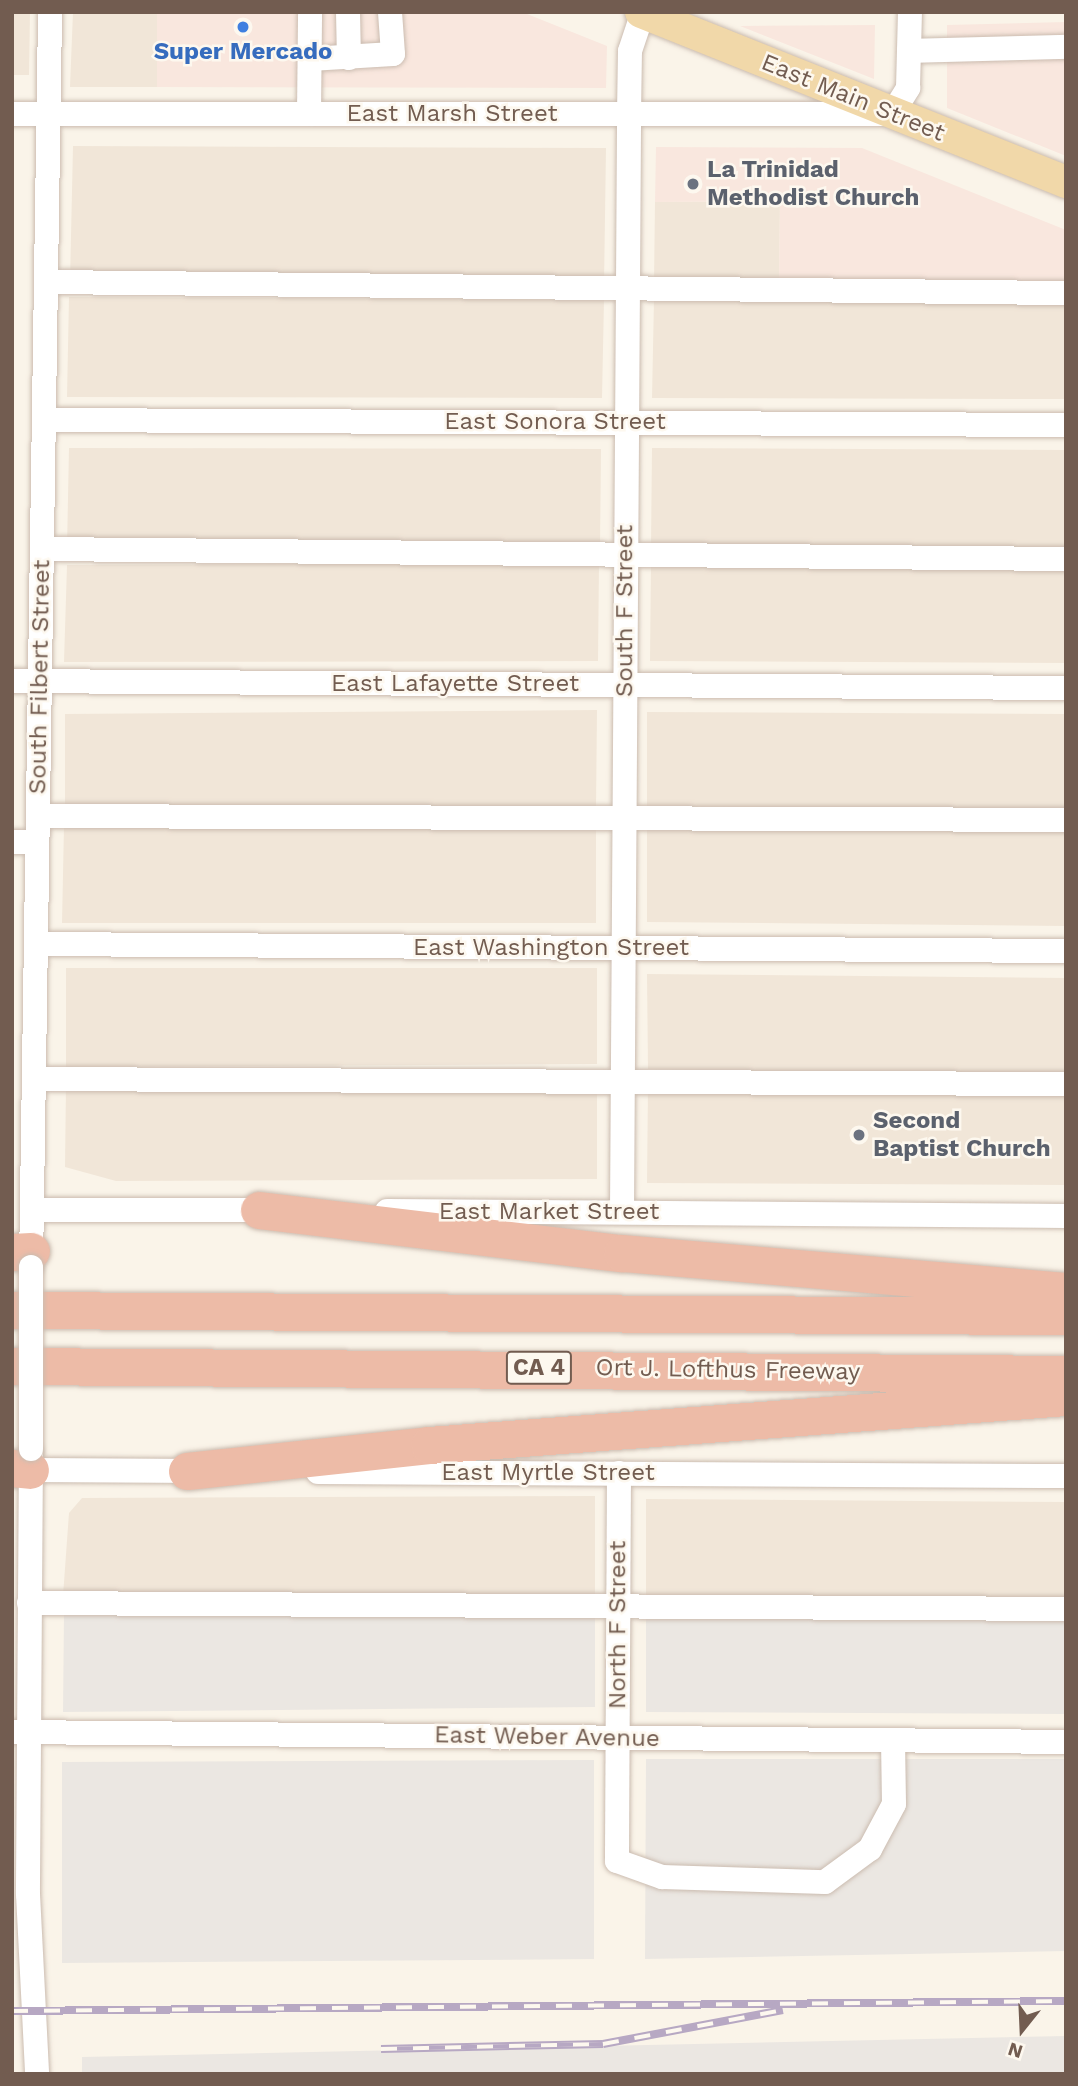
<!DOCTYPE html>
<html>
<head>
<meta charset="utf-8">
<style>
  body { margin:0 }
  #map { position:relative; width:1078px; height:2086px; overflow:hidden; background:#faf4e9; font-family:"Work Sans",sans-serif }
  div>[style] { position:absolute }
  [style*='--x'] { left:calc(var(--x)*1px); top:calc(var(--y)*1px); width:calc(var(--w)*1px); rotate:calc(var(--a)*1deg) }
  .residential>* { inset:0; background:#f1e6d8 }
  .commercial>* { inset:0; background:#f9e7de }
  .industrial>* { inset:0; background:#ebe7e2 }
  .roads { filter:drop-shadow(0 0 2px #cbbcb0) drop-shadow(0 0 2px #cbbcb0) }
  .minor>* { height:24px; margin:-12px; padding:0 12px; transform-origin:12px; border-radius:12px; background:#fff }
  .major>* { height:32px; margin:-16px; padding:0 16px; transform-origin:16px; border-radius:16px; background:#f1d8a9 }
  .highway>* { height:37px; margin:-18.5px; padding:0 18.5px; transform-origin:18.5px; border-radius:18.5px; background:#edbba7 }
  .rail>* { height:8px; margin-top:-4px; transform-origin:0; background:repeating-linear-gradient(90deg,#fdf8ef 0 16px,#b7a8c3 0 32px); box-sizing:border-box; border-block:2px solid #b7a8c3 }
  .bridges { filter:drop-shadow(0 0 2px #cbbcb0) drop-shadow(0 0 2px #cbbcb0) }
  .minor-bridge>* { height:24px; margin:-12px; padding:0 12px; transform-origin:12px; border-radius:12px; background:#fff }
  .dots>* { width:19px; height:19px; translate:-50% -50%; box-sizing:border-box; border:4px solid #fdf8ef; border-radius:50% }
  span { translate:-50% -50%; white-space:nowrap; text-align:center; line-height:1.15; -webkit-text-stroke:5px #fdf8ef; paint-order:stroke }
  .shield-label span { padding:2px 5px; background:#fdf8ef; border:2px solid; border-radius:5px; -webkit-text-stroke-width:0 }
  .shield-label { font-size:23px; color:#725c50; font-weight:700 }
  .shop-label { font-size:24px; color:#366cbe; font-weight:700 }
  .street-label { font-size:24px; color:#725c50 }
  .worship-label { font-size:24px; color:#5b616d; font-weight:700 }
  .left { translate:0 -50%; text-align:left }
  .frame { position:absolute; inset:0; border:14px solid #725c50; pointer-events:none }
  .north { position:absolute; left:987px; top:1995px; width:70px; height:70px; -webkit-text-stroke:5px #fdf8ef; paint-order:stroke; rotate:198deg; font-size:19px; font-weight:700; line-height:28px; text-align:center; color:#725c50 }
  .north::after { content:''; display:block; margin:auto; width:24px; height:32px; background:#725c50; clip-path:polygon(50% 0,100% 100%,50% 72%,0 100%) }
</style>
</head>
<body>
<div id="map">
  <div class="residential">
    <i style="clip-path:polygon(12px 12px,30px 12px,29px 75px,12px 75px)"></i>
    <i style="clip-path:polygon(73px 12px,157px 12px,157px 87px,70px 87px)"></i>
    <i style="clip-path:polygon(73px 146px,606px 148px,604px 285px,70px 282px)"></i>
    <i style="clip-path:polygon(780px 201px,779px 283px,654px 283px,655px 202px)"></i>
    <i style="clip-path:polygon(69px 297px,604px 300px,602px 398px,67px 397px)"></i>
    <i style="clip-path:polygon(654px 299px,1066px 300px,1066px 399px,652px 398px)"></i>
    <i style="clip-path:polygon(69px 448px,601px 449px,600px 547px,67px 548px)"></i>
    <i style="clip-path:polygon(652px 448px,1066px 450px,1066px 548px,651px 547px)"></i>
    <i style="clip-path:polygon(599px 563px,598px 661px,64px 662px,67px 565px)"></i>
    <i style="clip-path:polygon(651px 564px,1066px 564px,1066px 663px,650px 661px)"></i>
    <i style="clip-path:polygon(597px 710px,596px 808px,65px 811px,65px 714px)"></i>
    <i style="clip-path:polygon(647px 712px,1066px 714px,1066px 810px,647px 806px)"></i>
    <i style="clip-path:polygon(647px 824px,1066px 828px,1066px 926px,647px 922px)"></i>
    <i style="clip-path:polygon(596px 825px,596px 923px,62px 923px,64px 826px)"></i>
    <i style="clip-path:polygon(66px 968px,597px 968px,597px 1064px,66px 1067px)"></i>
    <i style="clip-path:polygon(647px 974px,1066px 978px,1066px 1077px,648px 1069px)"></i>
    <i style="clip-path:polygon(597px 1082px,597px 1179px,116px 1181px,65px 1167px,66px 1084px)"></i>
    <i style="clip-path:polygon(648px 1086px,1066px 1094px,1066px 1185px,647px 1183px)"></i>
    <i style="clip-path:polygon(595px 1496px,595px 1594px,63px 1596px,69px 1513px,82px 1498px)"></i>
    <i style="clip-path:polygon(646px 1499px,1066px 1502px,1066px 1598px,646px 1596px)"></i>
  </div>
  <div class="commercial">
    <i style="clip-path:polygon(157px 12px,522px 12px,607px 46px,606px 88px,157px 87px)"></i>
    <i style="clip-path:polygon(1066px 22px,1066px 156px,947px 108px,947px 25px)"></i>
    <i style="clip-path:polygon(875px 25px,874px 79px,740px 26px)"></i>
    <i style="clip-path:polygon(656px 147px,862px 148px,1066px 230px,1066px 284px,779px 283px,780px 201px,655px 202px)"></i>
  </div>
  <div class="industrial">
    <i style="clip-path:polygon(595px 1612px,595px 1707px,63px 1712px,64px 1613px)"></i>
    <i style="clip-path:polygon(646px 1614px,1066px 1616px,1066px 1714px,646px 1712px)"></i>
    <i style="clip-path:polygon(646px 1759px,1066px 1759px,1066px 1951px,645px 1959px)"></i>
    <i style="clip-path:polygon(594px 1760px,594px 1959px,62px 1963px,62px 1762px)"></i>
    <i style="clip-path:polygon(1066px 2036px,1066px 2074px,82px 2074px,82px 2057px)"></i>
  </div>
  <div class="roads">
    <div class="minor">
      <i style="--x:348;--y:12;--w:46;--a:88.8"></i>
      <i style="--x:909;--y:51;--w:157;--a:-1.5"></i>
      <i style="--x:310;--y:59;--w:83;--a:-3.4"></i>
      <i style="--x:393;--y:54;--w:42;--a:-94.1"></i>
      <i style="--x:12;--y:114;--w:880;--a:0"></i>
      <i style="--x:892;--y:114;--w:31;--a:-58"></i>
      <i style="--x:908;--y:88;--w:76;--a:-88.5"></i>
      <i style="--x:309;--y:114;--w:102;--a:-89.4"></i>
      <i style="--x:46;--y:282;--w:1020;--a:0.62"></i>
      <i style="--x:44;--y:420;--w:1022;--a:0.28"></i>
      <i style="--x:42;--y:549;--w:1024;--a:0.56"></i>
      <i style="--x:12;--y:681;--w:1054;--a:0.38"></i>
      <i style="--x:38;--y:816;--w:1028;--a:0.22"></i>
      <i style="--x:12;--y:842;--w:25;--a:0"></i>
      <i style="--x:36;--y:944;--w:1030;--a:0.39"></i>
      <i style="--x:34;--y:1079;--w:1032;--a:0.28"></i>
      <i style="--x:32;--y:1210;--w:242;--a:0"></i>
      <i style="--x:387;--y:1211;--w:679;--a:0.42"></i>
      <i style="--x:622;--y:1212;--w:1098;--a:-89.63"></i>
      <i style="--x:629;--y:114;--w:63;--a:-89.1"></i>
      <i style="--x:630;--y:51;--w:41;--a:-71.6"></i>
      <i style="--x:31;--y:1266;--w:1254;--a:-89.13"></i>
      <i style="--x:31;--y:1454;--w:440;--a:90.4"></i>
      <i style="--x:28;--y:1894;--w:180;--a:87.1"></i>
      <i style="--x:30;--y:1470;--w:171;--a:0.3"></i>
      <i style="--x:318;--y:1472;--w:748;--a:0.31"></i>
      <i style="--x:619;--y:1473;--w:388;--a:90.3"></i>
      <i style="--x:617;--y:1861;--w:48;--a:19.6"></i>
      <i style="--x:662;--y:1877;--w:163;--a:1.8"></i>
      <i style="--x:825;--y:1882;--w:56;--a:-36.3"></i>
      <i style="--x:870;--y:1849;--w:51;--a:-61.9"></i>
      <i style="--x:894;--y:1804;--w:64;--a:-90.9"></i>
      <i style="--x:29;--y:1603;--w:1037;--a:0.33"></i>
      <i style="--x:12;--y:1732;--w:1054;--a:0.54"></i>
    </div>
    <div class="major">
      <i style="--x:641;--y:12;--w:458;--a:21.8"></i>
    </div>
    <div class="highway">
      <i style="--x:259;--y:1210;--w:366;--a:6.8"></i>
      <i style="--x:622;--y:1253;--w:446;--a:4.9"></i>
      <i style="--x:12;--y:1252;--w:19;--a:-3"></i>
      <i style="--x:12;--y:1310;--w:1054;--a:0.33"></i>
      <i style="--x:12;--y:1366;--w:1054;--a:0.43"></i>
      <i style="--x:12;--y:1468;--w:18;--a:6"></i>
      <i style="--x:187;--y:1471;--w:243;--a:-6.1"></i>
      <i style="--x:429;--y:1445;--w:639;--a:-4.31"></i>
    </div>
  </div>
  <div class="rail">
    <i style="--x:12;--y:2011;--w:1054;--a:-0.54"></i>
    <i style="--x:381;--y:2049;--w:222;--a:-1.3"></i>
    <i style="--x:603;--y:2044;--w:183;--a:-10.7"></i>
  </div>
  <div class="bridges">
    <div class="minor-bridge">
      <i style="--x:31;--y:1449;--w:182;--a:-90"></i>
    </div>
  </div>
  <div class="dots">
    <i style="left:243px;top:27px;background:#3f7fe0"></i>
    <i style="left:693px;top:184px;background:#6b7280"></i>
    <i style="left:859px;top:1135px;background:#6b7280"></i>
  </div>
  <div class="shield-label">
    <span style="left:539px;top:1368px">CA 4</span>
  </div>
  <div class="shop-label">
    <span style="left:243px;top:52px">Super Mercado</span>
  </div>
  <div class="street-label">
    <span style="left:853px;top:98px;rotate:22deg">East Main Street</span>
    <span style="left:452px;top:114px">East Marsh Street</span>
    <span style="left:555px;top:422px">East Sonora Street</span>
    <span style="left:625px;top:611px;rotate:-90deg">South F Street</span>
    <span style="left:40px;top:677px;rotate:-89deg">South Filbert Street</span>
    <span style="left:455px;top:684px">East Lafayette Street</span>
    <span style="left:551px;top:948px">East Washington Street</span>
    <span style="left:549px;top:1212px">East Market Street</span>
    <span style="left:728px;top:1370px;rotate:1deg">Ort J. Lofthus Freeway</span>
    <span style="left:548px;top:1473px">East Myrtle Street</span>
    <span style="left:618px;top:1625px;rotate:-90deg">North F Street</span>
    <span style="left:547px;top:1737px;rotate:1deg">East Weber Avenue</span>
  </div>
  <div class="worship-label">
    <span class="left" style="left:707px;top:184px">La Trinidad<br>Methodist Church</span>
    <span class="left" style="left:873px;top:1135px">Second<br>Baptist Church</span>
  </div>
  <div class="frame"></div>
  <div class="north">N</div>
</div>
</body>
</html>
